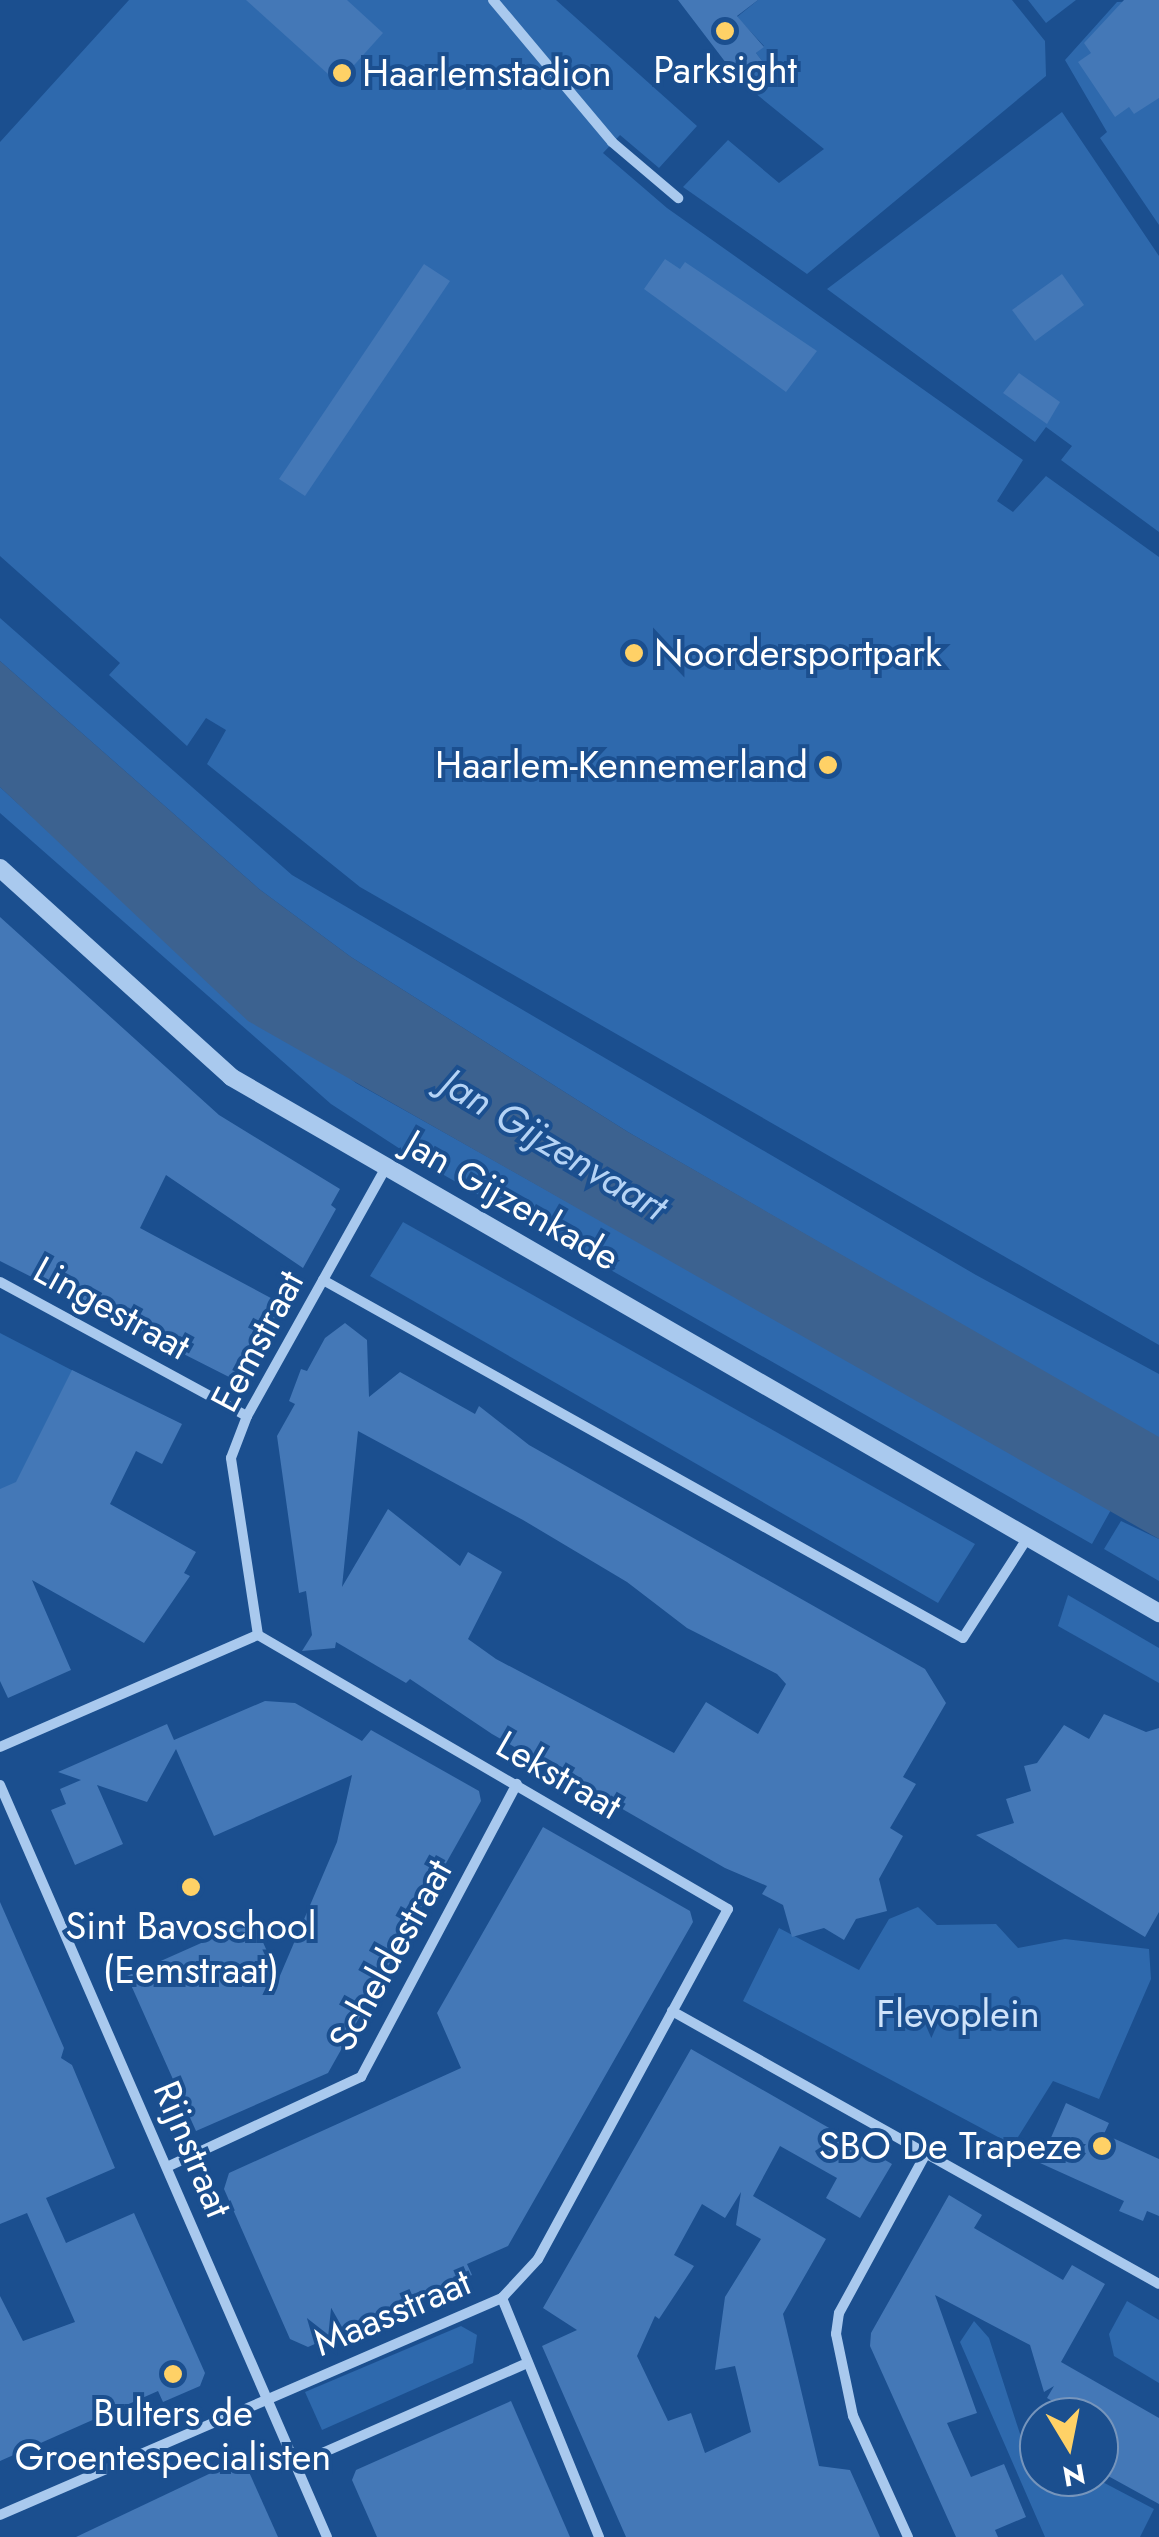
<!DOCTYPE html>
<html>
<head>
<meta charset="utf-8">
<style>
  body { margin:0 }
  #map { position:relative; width:1159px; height:2537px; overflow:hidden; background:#1b4f8f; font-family:Jost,sans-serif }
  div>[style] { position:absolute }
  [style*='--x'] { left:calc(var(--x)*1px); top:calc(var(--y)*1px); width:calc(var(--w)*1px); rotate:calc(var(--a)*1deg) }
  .green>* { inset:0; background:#2e69ad }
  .water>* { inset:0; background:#3c6290 }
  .building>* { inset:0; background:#4478b7 }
  .minor>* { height:10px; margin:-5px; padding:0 5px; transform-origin:5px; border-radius:5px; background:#a9c9ee }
  .tertiary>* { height:18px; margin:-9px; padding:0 9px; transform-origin:9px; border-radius:9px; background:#a9c9ee }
  .dots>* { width:28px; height:28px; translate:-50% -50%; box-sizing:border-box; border:5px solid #1b4f8f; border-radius:50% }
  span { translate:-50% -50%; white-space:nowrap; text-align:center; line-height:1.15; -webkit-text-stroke:8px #1b4f8f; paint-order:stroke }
  .poi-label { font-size:38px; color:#fff }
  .left { translate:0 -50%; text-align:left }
  .right { translate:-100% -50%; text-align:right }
  .street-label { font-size:38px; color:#fff }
  .park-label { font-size:38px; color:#cfe3fa }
  .water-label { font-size:40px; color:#b5d3f5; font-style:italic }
  .north { position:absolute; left:1019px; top:2397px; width:100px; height:100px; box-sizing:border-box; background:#1b4f8f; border:2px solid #7695bc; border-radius:50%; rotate:170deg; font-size:28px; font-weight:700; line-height:40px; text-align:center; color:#fff }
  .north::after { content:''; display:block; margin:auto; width:35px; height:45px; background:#ffd166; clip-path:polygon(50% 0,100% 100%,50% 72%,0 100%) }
</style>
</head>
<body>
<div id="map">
  <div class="green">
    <i style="clip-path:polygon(129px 0,556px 0,697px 126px,659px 168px,620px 135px,603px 153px,667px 208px,1023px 460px,997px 501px,1013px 512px,1046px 476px,1159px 557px,1159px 1345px,360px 887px,207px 764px,226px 730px,206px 718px,187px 746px,109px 675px,120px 663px,0 556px,0 142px)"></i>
    <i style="clip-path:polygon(758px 0,1012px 0,1045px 41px,1046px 76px,807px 274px,683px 187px,728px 140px,779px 183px,824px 149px,739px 80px,763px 62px,756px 53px,764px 46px,737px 17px)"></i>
    <i style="clip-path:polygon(1028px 0,1076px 0,1046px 23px)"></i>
    <i style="clip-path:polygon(1159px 0,1159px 225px,1100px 138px,1107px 132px,1065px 60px,1117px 2px)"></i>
    <i style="clip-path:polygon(1062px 112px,1159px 256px,1159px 532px,1061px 460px,1072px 446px,1046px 427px,1035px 442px,827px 289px)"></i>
    <i style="clip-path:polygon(0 618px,292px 875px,976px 1275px,1159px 1374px,1159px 1489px,1144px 1430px,628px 1132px,351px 957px,259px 889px,0 661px)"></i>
    <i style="clip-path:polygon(0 787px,100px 879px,356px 1083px,1112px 1508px,1092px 1544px,414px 1158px,331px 1104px,0 813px)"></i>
    <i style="clip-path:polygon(403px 1222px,975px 1544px,938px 1603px,370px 1276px)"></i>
    <i style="clip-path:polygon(0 1333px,85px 1377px,23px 1495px,0 1505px)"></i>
    <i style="clip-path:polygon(1121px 1521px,1159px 1539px,1159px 1581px,1104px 1549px)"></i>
    <i style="clip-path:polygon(1068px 1595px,1159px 1648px,1159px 1683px,1058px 1626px)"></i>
    <i style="clip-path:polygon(918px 1907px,937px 1925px,996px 1924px,1018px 1948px,1065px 1939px,1149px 1949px,1151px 1979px,1099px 2099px,1053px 2081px,1013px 2145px,743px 2001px,779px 1928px,859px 1970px,889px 1919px)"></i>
    <i style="clip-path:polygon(1127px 2301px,1159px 2320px,1159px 2383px,1114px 2356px,1109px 2334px)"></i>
    <i style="clip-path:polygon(974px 2321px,989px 2338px,1022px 2440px,1039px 2449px,1039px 2477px,1093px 2477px,1154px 2509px,1140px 2537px,1045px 2537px,960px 2342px)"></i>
    <i style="clip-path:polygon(461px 2326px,477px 2335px,473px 2363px,322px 2430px,305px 2392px)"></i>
  </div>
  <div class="water">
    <i style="clip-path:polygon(0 661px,259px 889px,351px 957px,628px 1132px,1159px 1437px,1159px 1539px,248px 1021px,0 787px)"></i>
  </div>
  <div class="building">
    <i style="clip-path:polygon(246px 0,347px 0,383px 33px,338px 83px)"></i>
    <i style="clip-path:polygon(678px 0,758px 0,737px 16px,764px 47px,756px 53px,763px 62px,739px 80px)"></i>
    <i style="clip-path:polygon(1124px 0,1159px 0,1159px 98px,1134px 114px,1129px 107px,1115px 117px,1078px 62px,1091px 53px,1084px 43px)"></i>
    <i style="clip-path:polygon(665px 259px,680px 269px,685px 262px,817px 351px,786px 392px,644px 289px)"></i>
    <i style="clip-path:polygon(424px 264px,450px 281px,305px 496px,279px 479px)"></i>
    <i style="clip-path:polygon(1062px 274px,1084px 305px,1035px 341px,1012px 310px)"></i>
    <i style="clip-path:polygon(1019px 373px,1060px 402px,1047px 424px,1003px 393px)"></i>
    <i style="clip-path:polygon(0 917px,219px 1115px,340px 1189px,331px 1205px,336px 1209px,303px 1268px,166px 1175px,140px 1228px,282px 1304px,253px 1359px,233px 1379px,0 1261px)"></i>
    <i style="clip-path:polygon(evenodd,345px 1323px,367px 1340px,369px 1397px,400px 1372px,475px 1414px,479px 1406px,529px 1445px,925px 1669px,946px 1703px,903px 1777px,916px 1784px,890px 1828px,903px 1836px,879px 1879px,887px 1911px,856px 1919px,844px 1940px,824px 1928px,792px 1937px,783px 1905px,762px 1894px,767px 1886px,725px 1868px,492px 1734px,410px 1679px,406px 1683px,336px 1642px,335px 1648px,302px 1651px,312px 1635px,306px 1591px,299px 1593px,277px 1436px,295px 1404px,289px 1401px,301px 1369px,307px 1371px,325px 1338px,345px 1323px,358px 1431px,523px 1520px,627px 1582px,687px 1628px,777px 1674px,786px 1684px,758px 1734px,706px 1702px,674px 1753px,496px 1659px,468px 1639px,502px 1572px,468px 1552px,460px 1566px,388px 1509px,342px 1587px,358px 1431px)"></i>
    <i style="clip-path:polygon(72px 1370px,182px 1424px,162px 1464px,136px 1451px,110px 1504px,196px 1552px,184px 1573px,190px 1576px,144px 1643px,32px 1580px,71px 1670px,8px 1698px,0 1681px,0 1489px,16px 1482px)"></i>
    <i style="clip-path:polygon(265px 1701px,295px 1703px,362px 1741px,371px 1730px,479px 1791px,481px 1801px,328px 2073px,196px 2131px,127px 1976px,253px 1920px,279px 1978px,337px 1842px,352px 1775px,214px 1836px,176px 1749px,147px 1802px,97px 1785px,123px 1844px,75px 1865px,51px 1810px,66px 1804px,60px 1789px,81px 1780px,58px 1772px,167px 1724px,174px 1740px)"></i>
    <i style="clip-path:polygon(1104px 1714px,1146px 1732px,1159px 1728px,1159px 1912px,1145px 1937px,976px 1835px,1014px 1823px,1006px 1799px,1031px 1791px,1024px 1766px,1037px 1763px,1064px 1725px,1089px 1739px)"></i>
    <i style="clip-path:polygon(543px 1827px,690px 1911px,693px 1922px,508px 2246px,467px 2264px,472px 2275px,308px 2347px,290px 2339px,224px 2189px,229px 2173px,461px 2068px,437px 2013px)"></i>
    <i style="clip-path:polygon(0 1902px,64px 2048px,61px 2058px,72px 2065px,115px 2168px,46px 2198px,66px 2243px,134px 2213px,205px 2373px,200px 2386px,163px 2402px,158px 2391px,0 2461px,0 2296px,23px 2341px,75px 2322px,27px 2213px,0 2224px)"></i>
    <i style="clip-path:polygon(evenodd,691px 2049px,892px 2164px,860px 2218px,826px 2198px,837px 2178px,780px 2146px,753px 2196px,826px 2239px,783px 2314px,819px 2466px,850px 2470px,880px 2537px,626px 2537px,542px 2346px,577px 2330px,543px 2308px,691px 2049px,741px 2192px,736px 2225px,761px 2239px,725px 2297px,715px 2370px,735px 2366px,751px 2432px,705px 2453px,691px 2413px,668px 2421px,637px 2356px,655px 2316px,659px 2319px,694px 2266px,674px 2255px,702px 2204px,725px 2218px,741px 2192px)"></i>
    <i style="clip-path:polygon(1066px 2103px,1109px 2123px,1104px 2134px,1159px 2159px,1159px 2216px,1147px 2211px,1143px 2221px,1119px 2211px,1124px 2201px,1040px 2163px)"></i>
    <i style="clip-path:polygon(949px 2195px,982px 2215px,974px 2228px,1063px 2280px,1072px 2265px,1105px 2284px,1061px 2362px,1159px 2418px,1159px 2504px,1099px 2471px,1099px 2417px,1080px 2417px,1047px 2398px,1054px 2386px,1044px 2392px,1030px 2345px,935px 2295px,977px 2413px,947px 2423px,971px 2477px,1004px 2464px,1026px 2517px,995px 2530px,998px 2537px,956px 2537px,870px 2346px,871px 2333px)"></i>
    <i style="clip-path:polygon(511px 2401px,570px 2537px,377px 2537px,352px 2480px,356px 2470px)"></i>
    <i style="clip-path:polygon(230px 2464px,249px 2472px,278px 2537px,76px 2537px)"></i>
  </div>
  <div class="minor">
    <i style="--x:493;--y:0;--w:185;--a:50"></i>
    <i style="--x:612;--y:142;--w:87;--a:40.3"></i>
    <i style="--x:323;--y:1280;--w:733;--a:29.22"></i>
    <i style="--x:963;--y:1638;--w:120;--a:-57.2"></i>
    <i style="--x:0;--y:1282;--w:281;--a:28.5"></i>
    <i style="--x:258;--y:1635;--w:179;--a:-98.7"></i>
    <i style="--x:231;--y:1458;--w:45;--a:-69.1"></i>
    <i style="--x:247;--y:1416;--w:287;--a:-60.8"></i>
    <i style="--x:0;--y:1747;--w:281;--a:-23.5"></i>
    <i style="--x:0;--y:1785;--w:820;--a:66.5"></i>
    <i style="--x:672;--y:2011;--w:558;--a:29.27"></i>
    <i style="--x:169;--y:2166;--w:212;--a:-24.9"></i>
    <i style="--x:361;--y:2077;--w:332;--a:-62"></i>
    <i style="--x:502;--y:2298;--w:258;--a:67.9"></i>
    <i style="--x:295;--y:2465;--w:249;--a:-23.7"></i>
    <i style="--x:0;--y:2515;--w:547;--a:-23.38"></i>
    <i style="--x:502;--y:2298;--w:53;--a:-47.3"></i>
    <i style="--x:538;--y:2259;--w:398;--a:-61.5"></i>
    <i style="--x:728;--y:1909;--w:544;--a:-149.76"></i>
    <i style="--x:908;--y:2537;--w:133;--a:-114.4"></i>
    <i style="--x:853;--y:2416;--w:84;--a:-101.7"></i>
    <i style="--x:836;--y:2334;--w:21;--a:-82"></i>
    <i style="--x:839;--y:2313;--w:180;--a:-61.4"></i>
  </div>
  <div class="tertiary">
    <i style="--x:0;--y:868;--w:312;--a:42.1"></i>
    <i style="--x:231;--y:1077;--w:1072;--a:30.01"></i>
  </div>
  <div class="dots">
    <i style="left:725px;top:31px;background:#ffd166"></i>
    <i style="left:342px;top:73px;background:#ffd166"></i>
    <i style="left:634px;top:653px;background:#ffd166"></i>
    <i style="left:828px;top:765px;background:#ffd166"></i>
    <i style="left:191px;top:1887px;background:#ffd166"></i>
    <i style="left:1102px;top:2146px;background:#ffd166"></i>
    <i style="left:173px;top:2374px;background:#ffd166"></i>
  </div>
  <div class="poi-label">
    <span style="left:725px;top:70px">Parksight</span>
    <span class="left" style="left:362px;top:73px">Haarlemstadion</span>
    <span class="left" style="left:654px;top:653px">Noordersportpark</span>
    <span class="right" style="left:808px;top:765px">Haarlem-Kennemerland</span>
    <span style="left:191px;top:1948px">Sint Bavoschool<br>(Eemstraat)</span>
    <span class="right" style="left:1082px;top:2146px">SBO De Trapeze</span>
    <span style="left:173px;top:2435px">Bulters de<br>Groentespecialisten</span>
  </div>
  <div class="street-label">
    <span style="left:512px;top:1200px;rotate:30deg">Jan Gijzenkade</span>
    <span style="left:112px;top:1308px;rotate:29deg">Lingestraat</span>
    <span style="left:257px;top:1341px;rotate:-62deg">Eemstraat</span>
    <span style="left:559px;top:1775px;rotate:30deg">Lekstraat</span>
    <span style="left:390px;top:1955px;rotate:-61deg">Scheldestraat</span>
    <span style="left:193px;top:2149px;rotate:67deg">Rijnstraat</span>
    <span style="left:392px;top:2312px;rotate:-23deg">Maasstraat</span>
  </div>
  <div class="park-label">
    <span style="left:958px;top:2014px">Flevoplein</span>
  </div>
  <div class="water-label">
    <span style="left:554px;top:1144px;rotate:31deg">Jan Gijzenvaart</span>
  </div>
  <div class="north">N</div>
</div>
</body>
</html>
